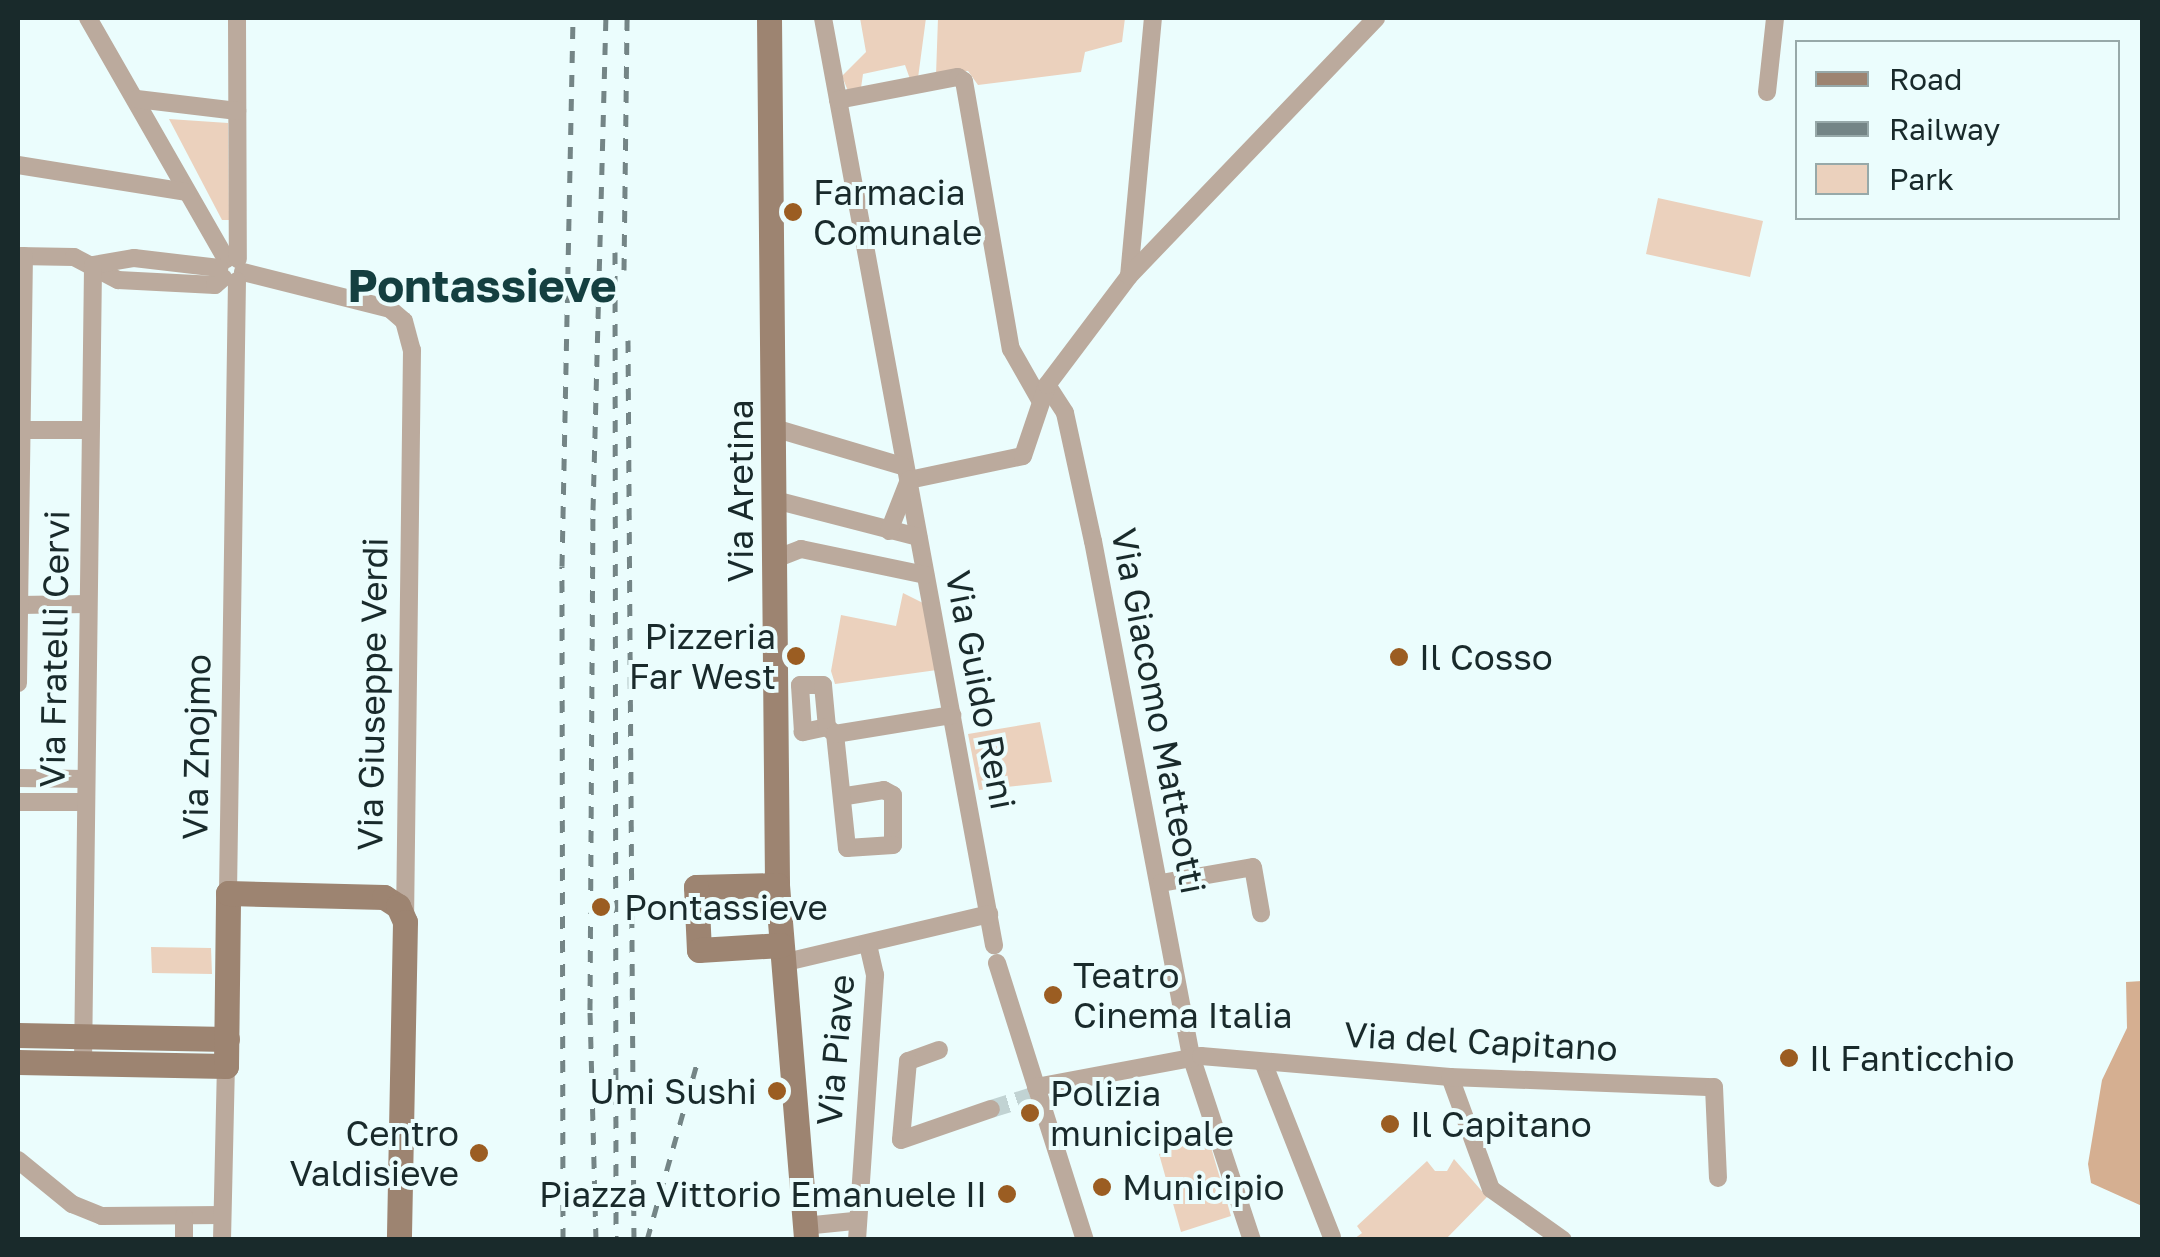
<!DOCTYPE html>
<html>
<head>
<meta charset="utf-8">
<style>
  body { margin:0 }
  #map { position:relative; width:2160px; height:1257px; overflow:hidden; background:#ebfdfd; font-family:"Golos Text",sans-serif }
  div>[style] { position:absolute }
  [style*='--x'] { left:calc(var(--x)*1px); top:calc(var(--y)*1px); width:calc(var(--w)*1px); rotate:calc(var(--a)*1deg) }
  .green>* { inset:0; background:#ebd1bd }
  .forest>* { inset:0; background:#d5af91 }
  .street-tunnel>* { height:18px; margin-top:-9px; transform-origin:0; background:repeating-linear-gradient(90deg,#c1d3d3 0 18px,transparent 0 27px) }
  .street>* { height:18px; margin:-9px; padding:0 9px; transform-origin:9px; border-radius:9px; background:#bbaa9d }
  .secondary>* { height:25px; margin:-12.5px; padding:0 12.5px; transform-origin:12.5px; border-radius:12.5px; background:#9d8471 }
  .rail>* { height:5px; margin-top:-2.5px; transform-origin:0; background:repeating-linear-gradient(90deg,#748586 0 12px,transparent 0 24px) }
  .dots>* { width:28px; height:28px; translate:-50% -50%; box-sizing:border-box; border:5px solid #ebfdfd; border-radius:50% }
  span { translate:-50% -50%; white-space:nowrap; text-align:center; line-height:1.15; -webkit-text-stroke:8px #ebfdfd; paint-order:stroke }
  .poi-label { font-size:35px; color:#192a2b }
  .left { translate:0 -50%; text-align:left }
  .right { translate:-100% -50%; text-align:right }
  .street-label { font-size:35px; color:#192a2b }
  .district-label { font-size:45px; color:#143f40; font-weight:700 }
  .frame { position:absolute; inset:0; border:20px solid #192a2b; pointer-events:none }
  .legend { position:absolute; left:1795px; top:40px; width:325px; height:180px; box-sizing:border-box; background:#ebfdfd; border:2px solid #97a9a9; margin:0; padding:12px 18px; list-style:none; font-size:30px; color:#192a2b }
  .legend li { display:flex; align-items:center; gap:20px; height:50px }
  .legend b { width:50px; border:2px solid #97a9a9 }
</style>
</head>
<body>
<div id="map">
  <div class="green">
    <i style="clip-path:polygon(860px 18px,926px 18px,918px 78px,910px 79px,905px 65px,863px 74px,861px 88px,848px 91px,842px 76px,866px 52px)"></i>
    <i style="clip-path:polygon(938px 18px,1125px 18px,1122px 42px,1085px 52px,1081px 72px,978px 85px,968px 71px,936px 75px)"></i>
    <i style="clip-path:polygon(169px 119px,228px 123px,229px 220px,222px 220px)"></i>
    <i style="clip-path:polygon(1658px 198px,1763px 221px,1750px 277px,1646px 254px)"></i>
    <i style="clip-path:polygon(903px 593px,925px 604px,937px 670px,835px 684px,831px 671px,841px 615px,896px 626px)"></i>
    <i style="clip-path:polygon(1040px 722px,1052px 782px,979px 790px,968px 734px)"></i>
    <i style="clip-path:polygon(151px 947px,211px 948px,212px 974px,152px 973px)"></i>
    <i style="clip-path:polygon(1208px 1137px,1231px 1216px,1181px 1232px,1159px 1154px)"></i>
    <i style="clip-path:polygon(1454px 1159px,1487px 1197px,1446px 1239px,1354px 1239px,1362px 1233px,1357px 1226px,1427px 1161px,1435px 1171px,1447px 1171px)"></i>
  </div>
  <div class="forest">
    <i style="clip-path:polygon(2142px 981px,2142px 1206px,2091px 1183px,2088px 1164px,2102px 1080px,2127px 1028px,2126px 982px)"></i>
  </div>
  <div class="street-tunnel">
    <i style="--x:991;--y:1109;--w:41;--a:-17.1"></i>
  </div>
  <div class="street">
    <i style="--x:88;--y:18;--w:278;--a:60.2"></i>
    <i style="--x:237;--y:18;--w:241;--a:89.8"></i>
    <i style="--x:823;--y:18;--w:943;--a:79.55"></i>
    <i style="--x:1767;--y:92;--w:74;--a:-83.8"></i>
    <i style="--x:137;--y:99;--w:101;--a:6.8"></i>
    <i style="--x:838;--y:100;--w:122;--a:-10.9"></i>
    <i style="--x:958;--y:77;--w:7;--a:34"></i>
    <i style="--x:964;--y:81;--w:272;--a:80.1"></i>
    <i style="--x:1011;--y:349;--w:59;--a:60.4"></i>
    <i style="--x:18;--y:165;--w:170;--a:9.1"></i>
    <i style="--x:18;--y:256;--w:56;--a:1"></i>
    <i style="--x:74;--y:257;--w:50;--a:27.6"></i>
    <i style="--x:118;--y:280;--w:97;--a:3"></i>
    <i style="--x:215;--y:285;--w:11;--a:-41"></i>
    <i style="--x:93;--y:265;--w:42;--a:-9.7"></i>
    <i style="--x:134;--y:258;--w:86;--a:6.7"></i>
    <i style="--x:243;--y:272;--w:152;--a:14.1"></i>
    <i style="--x:390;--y:309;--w:18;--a:41"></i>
    <i style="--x:404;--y:321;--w:30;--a:75"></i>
    <i style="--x:412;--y:350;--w:569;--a:90.7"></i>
    <i style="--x:1129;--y:276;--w:259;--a:-84.7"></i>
    <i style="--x:1047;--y:385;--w:33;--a:57"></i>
    <i style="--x:1065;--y:413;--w:131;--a:77.7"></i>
    <i style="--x:1093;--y:541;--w:524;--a:79.23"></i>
    <i style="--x:1191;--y:1056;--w:194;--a:71.7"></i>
    <i style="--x:774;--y:428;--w:134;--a:16.5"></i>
    <i style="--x:18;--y:430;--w:71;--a:0"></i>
    <i style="--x:909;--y:480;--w:116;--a:-11.9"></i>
    <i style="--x:1023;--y:456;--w:75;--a:-71.3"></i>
    <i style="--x:1047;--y:385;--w:136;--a:-53"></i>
    <i style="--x:1129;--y:276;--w:357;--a:-46.2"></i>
    <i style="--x:775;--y:500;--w:148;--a:14.5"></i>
    <i style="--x:889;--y:531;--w:55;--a:-68.6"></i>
    <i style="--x:775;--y:559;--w:28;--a:-21"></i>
    <i style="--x:801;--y:549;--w:127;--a:11.8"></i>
    <i style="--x:18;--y:605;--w:70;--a:-0.8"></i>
    <i style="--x:18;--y:683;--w:427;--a:-89.2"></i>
    <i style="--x:827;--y:727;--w:25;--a:168"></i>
    <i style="--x:803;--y:732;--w:47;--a:-93.7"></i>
    <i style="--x:800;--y:685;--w:23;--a:0"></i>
    <i style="--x:823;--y:685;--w:42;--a:84.6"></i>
    <i style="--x:827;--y:727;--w:11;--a:41"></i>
    <i style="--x:18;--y:778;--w:67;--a:0.9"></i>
    <i style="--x:846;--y:796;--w:38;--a:-9"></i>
    <i style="--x:884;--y:790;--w:10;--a:29"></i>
    <i style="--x:893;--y:795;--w:50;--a:90"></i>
    <i style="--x:893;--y:845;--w:46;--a:176.3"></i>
    <i style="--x:847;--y:848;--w:115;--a:-96"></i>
    <i style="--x:835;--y:734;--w:119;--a:-9.2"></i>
    <i style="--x:18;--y:802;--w:67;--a:0"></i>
    <i style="--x:1161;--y:883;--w:93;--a:-9.9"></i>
    <i style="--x:1253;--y:867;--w:47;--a:80.1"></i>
    <i style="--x:228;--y:893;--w:612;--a:-89.16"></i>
    <i style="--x:782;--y:963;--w:213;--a:-13.3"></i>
    <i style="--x:997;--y:963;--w:291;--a:72.4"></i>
    <i style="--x:939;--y:1050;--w:33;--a:160"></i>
    <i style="--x:908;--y:1061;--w:79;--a:95.1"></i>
    <i style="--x:901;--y:1140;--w:95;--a:-19"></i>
    <i style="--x:1263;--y:1062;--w:188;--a:68.5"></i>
    <i style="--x:83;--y:1063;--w:798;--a:-89.28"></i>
    <i style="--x:1450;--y:1077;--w:119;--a:69.9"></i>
    <i style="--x:1491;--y:1189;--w:88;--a:35.3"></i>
    <i style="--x:1036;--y:1087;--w:168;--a:-10.6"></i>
    <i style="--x:1201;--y:1056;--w:250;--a:4.8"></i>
    <i style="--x:1450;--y:1077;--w:264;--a:2.2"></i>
    <i style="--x:1714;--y:1087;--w:91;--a:87.5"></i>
    <i style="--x:18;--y:1160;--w:70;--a:39.2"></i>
    <i style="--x:72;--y:1204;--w:32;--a:22"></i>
    <i style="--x:102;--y:1216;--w:120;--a:-0.5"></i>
    <i style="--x:184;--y:1216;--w:24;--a:90"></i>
    <i style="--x:804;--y:1226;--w:50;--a:-5.7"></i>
    <i style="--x:222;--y:1240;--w:174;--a:-88.7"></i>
    <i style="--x:857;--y:1240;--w:266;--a:-86.1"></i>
    <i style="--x:875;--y:975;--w:31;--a:-103"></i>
  </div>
  <div class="secondary">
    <i style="--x:769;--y:18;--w:867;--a:89.47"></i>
    <i style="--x:777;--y:885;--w:356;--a:85.3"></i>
    <i style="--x:777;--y:885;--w:81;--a:178.6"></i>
    <i style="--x:696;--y:887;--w:63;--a:87.3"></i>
    <i style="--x:699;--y:950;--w:82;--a:-3.5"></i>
    <i style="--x:18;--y:1035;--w:209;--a:1.1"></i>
    <i style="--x:18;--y:1062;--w:208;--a:1.1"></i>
    <i style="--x:226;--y:1066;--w:173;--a:-89.3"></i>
    <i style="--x:228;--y:893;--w:156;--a:1.5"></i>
    <i style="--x:384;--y:897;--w:17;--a:33"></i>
    <i style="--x:398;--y:906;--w:17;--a:66"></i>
    <i style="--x:405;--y:922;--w:318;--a:91.1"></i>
  </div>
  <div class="rail">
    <i style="--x:615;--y:252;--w:988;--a:89.94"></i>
    <i style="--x:624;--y:270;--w:252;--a:-89.3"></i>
    <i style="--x:628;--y:340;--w:900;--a:89.62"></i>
    <i style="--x:563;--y:1240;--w:674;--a:-90.09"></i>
    <i style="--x:562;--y:566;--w:548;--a:-88.85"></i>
    <i style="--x:596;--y:1240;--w:230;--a:-91.5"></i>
    <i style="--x:590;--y:1010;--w:500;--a:-89.66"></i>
    <i style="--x:593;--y:510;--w:492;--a:-88.5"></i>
    <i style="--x:647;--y:1240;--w:187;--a:-74.2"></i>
  </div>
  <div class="dots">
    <i style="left:793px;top:212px;background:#9b5d22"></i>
    <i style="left:796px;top:656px;background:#9b5d22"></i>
    <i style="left:1399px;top:657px;background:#9b5d22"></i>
    <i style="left:601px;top:907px;background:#9b5d22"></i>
    <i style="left:1053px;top:995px;background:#9b5d22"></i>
    <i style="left:1789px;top:1058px;background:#9b5d22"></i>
    <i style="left:777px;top:1091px;background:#9b5d22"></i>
    <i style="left:1030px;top:1113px;background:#9b5d22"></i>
    <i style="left:1390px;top:1124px;background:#9b5d22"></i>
    <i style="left:479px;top:1153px;background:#9b5d22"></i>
    <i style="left:1102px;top:1187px;background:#9b5d22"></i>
    <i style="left:1007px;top:1194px;background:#9b5d22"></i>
  </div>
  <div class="poi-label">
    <span class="left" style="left:813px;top:212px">Farmacia<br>Comunale</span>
    <span class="right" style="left:776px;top:656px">Pizzeria<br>Far West</span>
    <span class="left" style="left:1419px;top:657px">Il Cosso</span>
    <span class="left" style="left:624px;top:907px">Pontassieve</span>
    <span class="left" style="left:1073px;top:995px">Teatro<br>Cinema Italia</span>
    <span class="left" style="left:1809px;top:1058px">Il Fanticchio</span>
    <span class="right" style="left:757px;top:1091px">Umi Sushi</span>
    <span class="left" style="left:1050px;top:1113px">Polizia<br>municipale</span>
    <span class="left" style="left:1410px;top:1124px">Il Capitano</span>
    <span class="right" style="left:459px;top:1153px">Centro<br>Valdisieve</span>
    <span class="left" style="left:1122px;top:1187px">Municipio</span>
    <span class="right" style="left:987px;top:1194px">Piazza Vittorio Emanuele II</span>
  </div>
  <div class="street-label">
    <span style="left:740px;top:491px;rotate:-90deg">Via Aretina</span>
    <span style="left:54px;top:649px;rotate:-89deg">Via Fratelli Cervi</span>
    <span style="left:981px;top:690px;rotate:79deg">Via Guido Reni</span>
    <span style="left:372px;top:694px;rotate:-89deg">Via Giuseppe Verdi</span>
    <span style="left:1159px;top:711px;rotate:79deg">Via Giacomo Matteotti</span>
    <span style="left:196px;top:747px;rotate:-89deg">Via Znojmo</span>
    <span style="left:1481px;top:1041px;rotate:3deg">Via del Capitano</span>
    <span style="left:835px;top:1050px;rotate:-85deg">Via Piave</span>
  </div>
  <div class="district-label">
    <span style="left:482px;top:286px">Pontassieve</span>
  </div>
  <div class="frame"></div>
  <ul class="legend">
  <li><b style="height:12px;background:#9d8471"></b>Road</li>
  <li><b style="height:12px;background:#748586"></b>Railway</li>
  <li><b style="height:28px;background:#ebd1bd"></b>Park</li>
  </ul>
</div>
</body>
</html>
